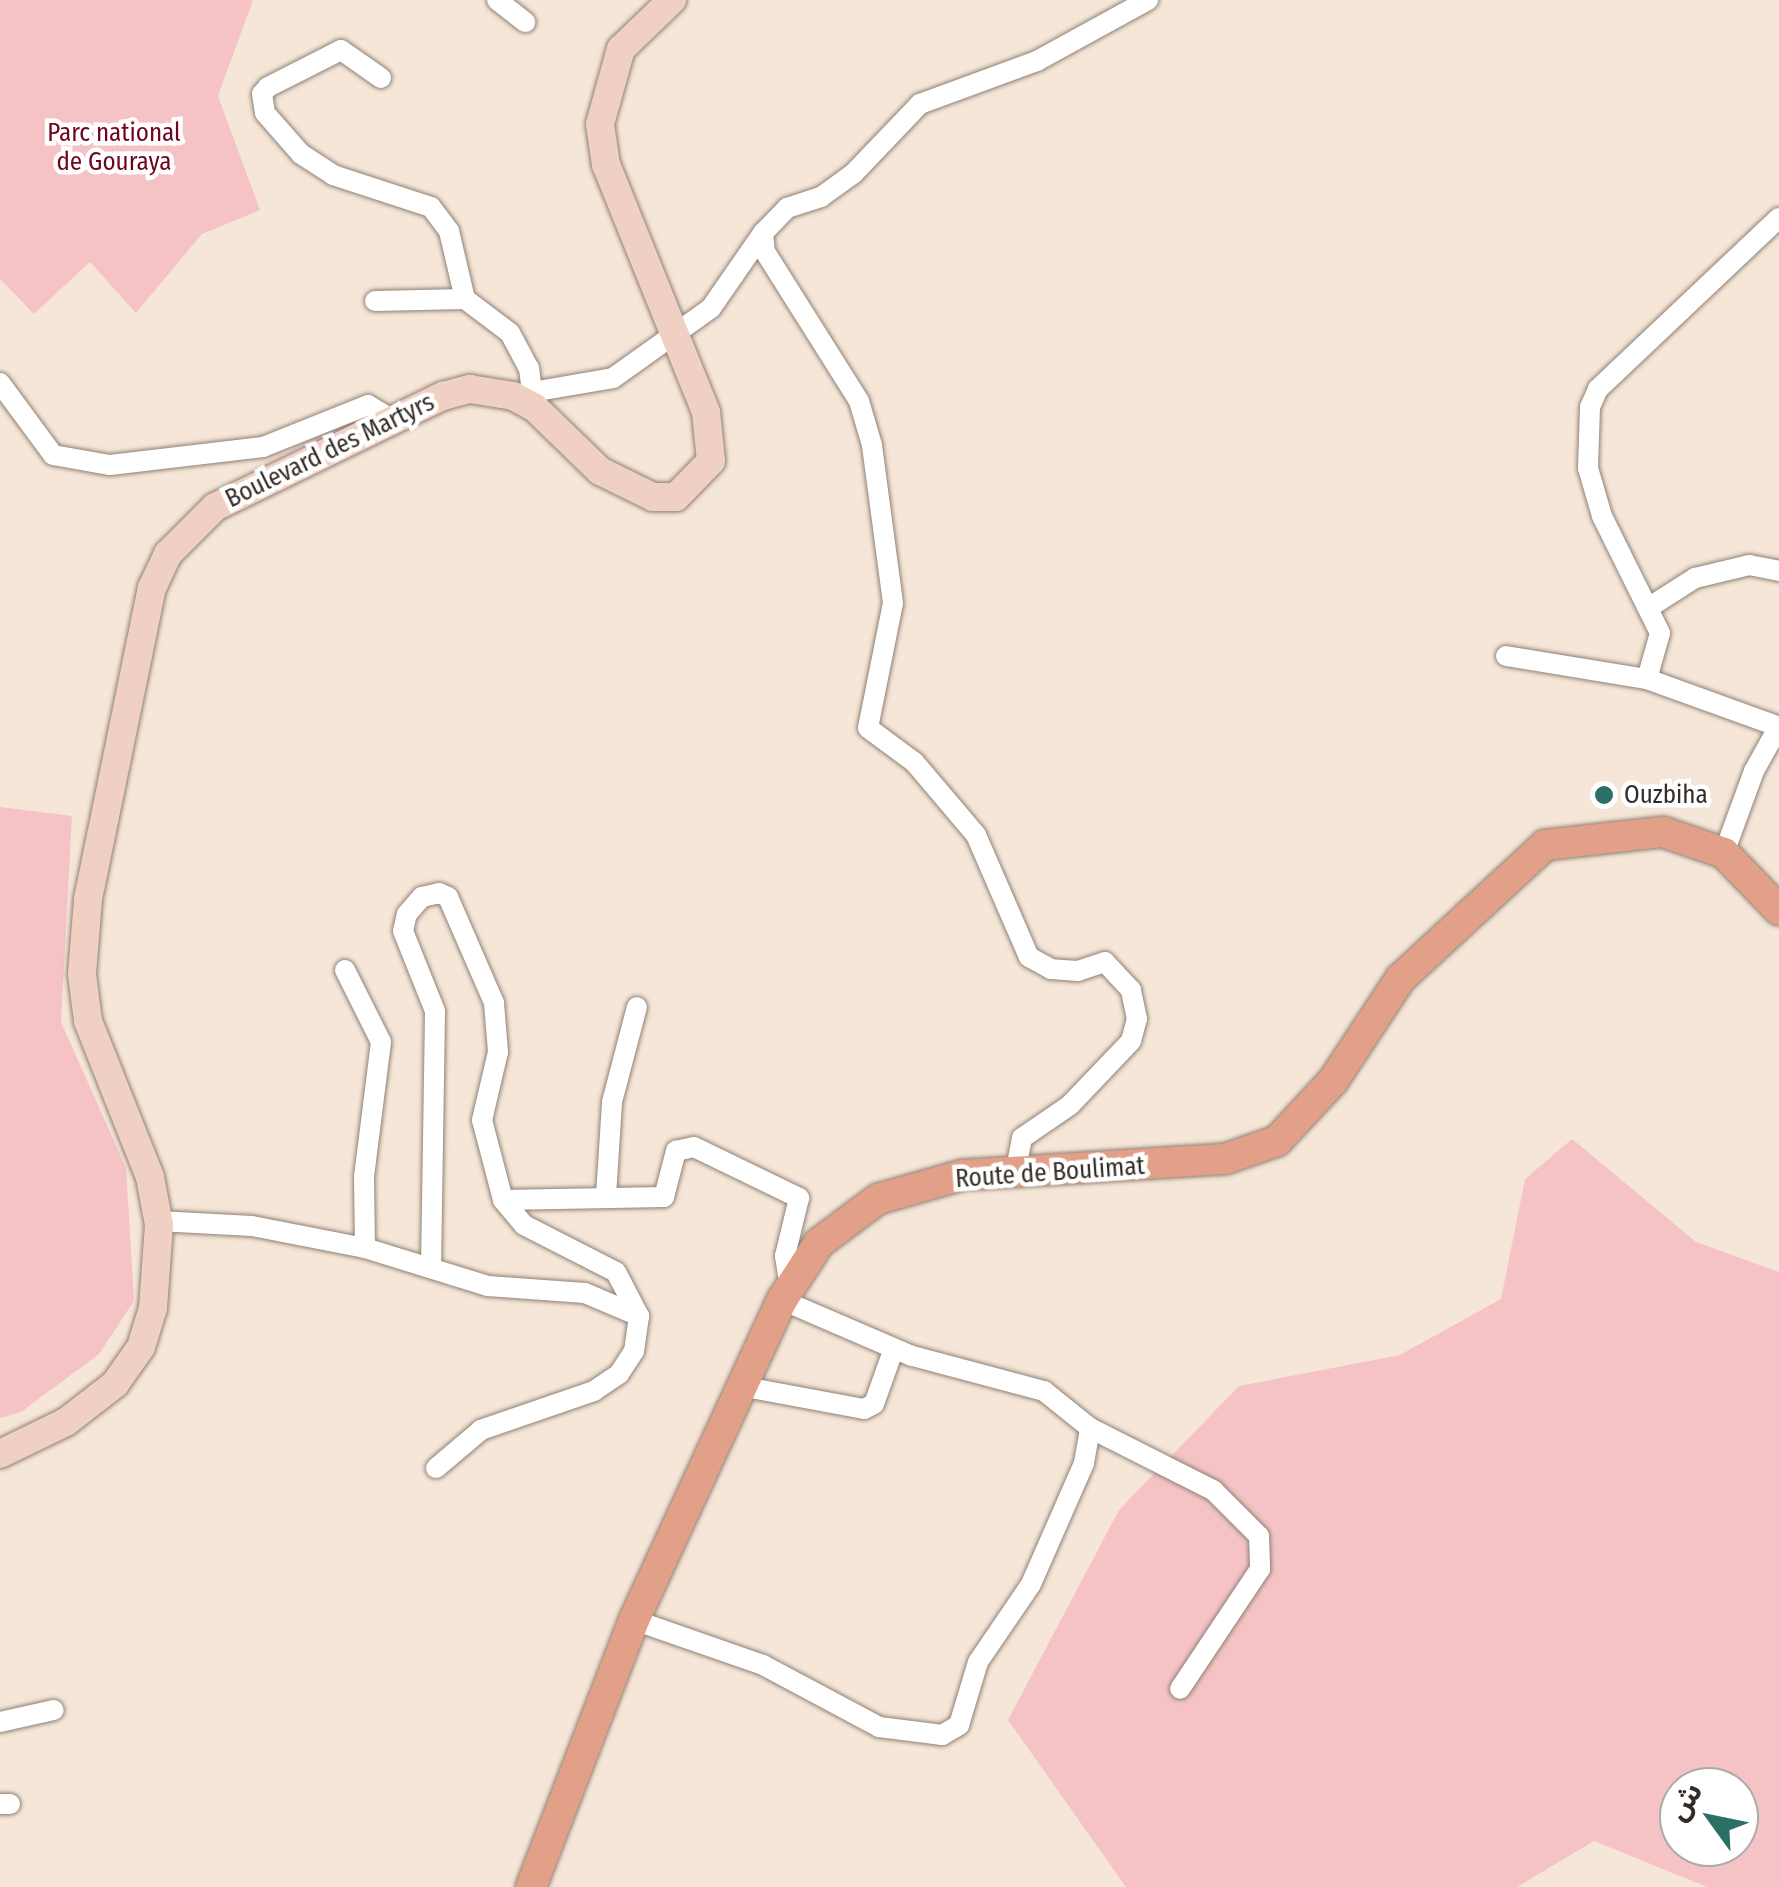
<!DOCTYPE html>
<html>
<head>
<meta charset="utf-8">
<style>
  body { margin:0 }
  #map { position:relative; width:1779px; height:1887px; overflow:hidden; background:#f6e6d8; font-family:"Fira Sans Condensed","Noto Sans Arabic",sans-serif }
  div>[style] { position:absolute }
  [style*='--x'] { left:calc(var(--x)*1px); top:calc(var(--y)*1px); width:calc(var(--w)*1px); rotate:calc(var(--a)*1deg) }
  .green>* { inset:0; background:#f5c3c5 }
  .roads { filter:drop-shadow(0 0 2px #8f8175) drop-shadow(0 0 2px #8f8175) }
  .street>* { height:20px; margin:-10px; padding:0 10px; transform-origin:10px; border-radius:10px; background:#fff }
  .secondary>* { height:28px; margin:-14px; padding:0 14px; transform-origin:14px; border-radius:14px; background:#f1d0c4 }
  .primary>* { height:30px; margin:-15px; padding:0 15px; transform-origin:15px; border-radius:15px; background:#e3a089 }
  .dots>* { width:28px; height:28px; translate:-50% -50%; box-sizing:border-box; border:5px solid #fff; border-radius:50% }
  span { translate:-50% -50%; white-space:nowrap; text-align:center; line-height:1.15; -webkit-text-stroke:9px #fff; paint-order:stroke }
  .park-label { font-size:25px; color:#6d0420 }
  .street-label { font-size:25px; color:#322c27 }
  .poi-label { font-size:25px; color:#322c27 }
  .left { translate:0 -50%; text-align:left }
  .north { position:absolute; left:1659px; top:1767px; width:100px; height:100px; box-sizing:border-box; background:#fff; border:2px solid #adaba9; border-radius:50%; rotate:303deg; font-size:28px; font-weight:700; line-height:40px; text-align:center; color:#322c27 }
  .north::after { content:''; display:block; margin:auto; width:35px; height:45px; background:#2b7065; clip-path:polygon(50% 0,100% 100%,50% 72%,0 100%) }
</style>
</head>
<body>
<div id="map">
  <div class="green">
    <i style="clip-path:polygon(0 0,253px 0,218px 96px,260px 210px,202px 234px,136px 313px,90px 262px,34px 314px,0 279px)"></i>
    <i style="clip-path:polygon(0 807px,72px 816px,61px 1022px,126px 1168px,134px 1301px,99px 1354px,21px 1412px,0 1418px)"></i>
    <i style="clip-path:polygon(evenodd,1572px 1139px,1696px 1242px,1779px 1272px,1779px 1887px,1707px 1887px,1594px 1841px,1517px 1887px,1126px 1887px,1008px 1720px,1119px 1510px,1239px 1386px,1400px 1355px,1501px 1299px,1525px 1179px,1572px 1139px,1679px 1787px,1739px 1787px,1739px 1847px,1679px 1847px,1679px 1787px)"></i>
  </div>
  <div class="roads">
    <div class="street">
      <i style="--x:497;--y:0;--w:36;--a:38"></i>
      <i style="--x:381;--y:78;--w:49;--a:-145"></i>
      <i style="--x:341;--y:50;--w:82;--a:153.1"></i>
      <i style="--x:268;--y:87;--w:9;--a:131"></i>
      <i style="--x:262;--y:94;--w:19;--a:81"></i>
      <i style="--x:265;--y:113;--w:55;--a:48.7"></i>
      <i style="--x:301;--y:154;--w:38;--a:33"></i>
      <i style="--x:333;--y:175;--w:103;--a:18.1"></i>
      <i style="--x:431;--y:207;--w:30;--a:53"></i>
      <i style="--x:449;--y:231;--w:70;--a:76.8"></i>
      <i style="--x:465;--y:299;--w:56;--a:37.1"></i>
      <i style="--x:510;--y:333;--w:40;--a:62"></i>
      <i style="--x:529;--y:368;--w:39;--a:83"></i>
      <i style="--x:375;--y:301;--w:90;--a:-1.3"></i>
      <i style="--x:0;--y:383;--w:89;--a:53.6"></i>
      <i style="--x:53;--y:455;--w:58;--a:10"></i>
      <i style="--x:110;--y:465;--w:154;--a:-6.7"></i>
      <i style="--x:263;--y:447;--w:113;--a:-21.8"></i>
      <i style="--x:368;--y:405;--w:33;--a:31"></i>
      <i style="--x:532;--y:392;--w:82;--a:-9.8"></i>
      <i style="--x:613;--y:378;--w:120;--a:-35.5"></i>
      <i style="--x:711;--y:308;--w:91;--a:-55.3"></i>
      <i style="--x:1648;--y:608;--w:56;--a:-32.6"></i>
      <i style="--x:1695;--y:578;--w:56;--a:-13.5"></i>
      <i style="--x:1749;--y:565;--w:31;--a:11"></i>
      <i style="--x:1506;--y:656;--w:143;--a:9.3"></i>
      <i style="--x:1647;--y:679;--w:135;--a:19.9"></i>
      <i style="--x:1647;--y:679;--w:48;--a:-74.2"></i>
      <i style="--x:1660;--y:633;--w:131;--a:-116.4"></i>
      <i style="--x:1602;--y:516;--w:50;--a:-106.3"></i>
      <i style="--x:1588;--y:468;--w:61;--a:-88.1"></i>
      <i style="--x:1590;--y:407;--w:20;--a:-66"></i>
      <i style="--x:1598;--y:389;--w:249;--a:-43.4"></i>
      <i style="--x:1724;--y:853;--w:87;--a:-69.9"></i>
      <i style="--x:1754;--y:771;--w:51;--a:-60.9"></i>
      <i style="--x:345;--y:970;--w:80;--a:63.4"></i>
      <i style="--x:381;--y:1042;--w:136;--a:97.2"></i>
      <i style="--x:364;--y:1177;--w:71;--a:89.2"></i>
      <i style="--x:1015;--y:1174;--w:37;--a:-79"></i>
      <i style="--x:1022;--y:1138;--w:58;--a:-34.5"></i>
      <i style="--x:1070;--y:1105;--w:88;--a:-46.4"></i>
      <i style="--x:1131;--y:1041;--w:23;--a:-75"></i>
      <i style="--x:1137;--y:1019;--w:30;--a:-102"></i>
      <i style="--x:1131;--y:990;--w:38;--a:-133"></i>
      <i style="--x:1105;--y:962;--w:28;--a:162"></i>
      <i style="--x:1078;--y:971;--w:27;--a:-176"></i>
      <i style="--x:1051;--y:969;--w:25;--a:-151"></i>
      <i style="--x:1029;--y:957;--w:133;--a:-113.5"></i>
      <i style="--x:976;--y:835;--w:96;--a:-130.3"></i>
      <i style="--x:914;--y:762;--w:57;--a:-143.5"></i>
      <i style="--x:868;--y:728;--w:127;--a:-78.7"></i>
      <i style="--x:893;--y:603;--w:159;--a:-97.6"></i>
      <i style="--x:872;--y:445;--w:46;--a:-106.5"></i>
      <i style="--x:859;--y:401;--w:176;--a:-122.2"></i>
      <i style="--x:765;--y:252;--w:19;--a:-96"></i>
      <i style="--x:763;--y:233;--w:35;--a:-46"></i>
      <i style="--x:787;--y:208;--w:36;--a:-18"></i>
      <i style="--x:821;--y:197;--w:39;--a:-36"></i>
      <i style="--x:853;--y:174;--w:97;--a:-46.3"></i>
      <i style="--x:920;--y:104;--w:125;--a:-20.2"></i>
      <i style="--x:1037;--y:61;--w:127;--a:-28.8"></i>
      <i style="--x:606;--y:1196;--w:94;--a:-86.3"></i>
      <i style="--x:612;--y:1102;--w:98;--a:-75.3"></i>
      <i style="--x:503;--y:1200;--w:161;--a:-1.1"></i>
      <i style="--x:664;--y:1197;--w:48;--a:-75.4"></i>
      <i style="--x:676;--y:1151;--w:18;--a:-13"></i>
      <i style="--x:694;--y:1147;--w:117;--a:25.9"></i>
      <i style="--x:799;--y:1198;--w:60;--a:103.6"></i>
      <i style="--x:785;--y:1256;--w:32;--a:81"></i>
      <i style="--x:158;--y:1221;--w:94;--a:3"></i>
      <i style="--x:252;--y:1226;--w:115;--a:11"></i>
      <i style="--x:365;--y:1248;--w:129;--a:17.2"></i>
      <i style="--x:488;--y:1286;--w:97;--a:4.1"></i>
      <i style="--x:585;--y:1293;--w:59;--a:23.1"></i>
      <i style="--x:431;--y:1268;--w:257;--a:-89.1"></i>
      <i style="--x:435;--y:1011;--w:86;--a:-111.8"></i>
      <i style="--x:403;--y:931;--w:17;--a:-77"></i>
      <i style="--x:407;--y:914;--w:23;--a:-49"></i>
      <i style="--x:422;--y:897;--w:17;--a:-13"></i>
      <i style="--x:439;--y:893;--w:10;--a:24"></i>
      <i style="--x:448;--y:897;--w:116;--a:66.5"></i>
      <i style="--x:494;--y:1003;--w:49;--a:85.3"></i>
      <i style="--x:498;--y:1052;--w:70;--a:103.2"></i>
      <i style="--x:482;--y:1120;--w:83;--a:75.3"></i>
      <i style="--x:503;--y:1200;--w:33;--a:50"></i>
      <i style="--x:524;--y:1225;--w:103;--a:27.1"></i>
      <i style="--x:616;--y:1272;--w:50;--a:62.4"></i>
      <i style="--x:639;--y:1316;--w:35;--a:98"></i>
      <i style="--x:634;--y:1351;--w:27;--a:123"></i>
      <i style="--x:619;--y:1374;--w:30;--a:146"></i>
      <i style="--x:594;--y:1391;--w:120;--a:161"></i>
      <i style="--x:481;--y:1430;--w:59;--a:139.8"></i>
      <i style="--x:740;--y:1386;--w:126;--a:10.5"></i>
      <i style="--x:864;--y:1409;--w:11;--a:-27"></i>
      <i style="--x:874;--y:1404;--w:59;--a:-70.3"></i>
      <i style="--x:1090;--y:1428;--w:138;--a:26.8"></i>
      <i style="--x:1213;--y:1490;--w:65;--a:45"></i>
      <i style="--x:1259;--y:1536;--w:33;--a:88"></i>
      <i style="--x:1260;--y:1569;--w:144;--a:123.7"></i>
      <i style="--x:634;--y:1620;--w:137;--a:19.2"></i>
      <i style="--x:763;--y:1665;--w:132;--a:28.1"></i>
      <i style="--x:879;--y:1727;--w:64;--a:7.2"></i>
      <i style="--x:942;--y:1735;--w:20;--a:-30"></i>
      <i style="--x:959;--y:1725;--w:66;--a:-73.2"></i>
      <i style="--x:978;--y:1662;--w:94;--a:-55.8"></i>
      <i style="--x:1031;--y:1584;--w:132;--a:-66.3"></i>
      <i style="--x:1084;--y:1463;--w:36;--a:-80"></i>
      <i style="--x:1090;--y:1428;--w:59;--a:-141.2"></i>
      <i style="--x:1044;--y:1391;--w:137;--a:-165.1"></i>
      <i style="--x:912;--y:1356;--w:142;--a:-156.7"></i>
      <i style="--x:0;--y:1722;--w:55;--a:-12.5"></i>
      <i style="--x:0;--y:1804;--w:10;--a:0"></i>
    </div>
    <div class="secondary">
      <i style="--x:0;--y:1454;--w:73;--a:-25.9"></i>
      <i style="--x:66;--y:1422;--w:62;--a:-37.8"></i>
      <i style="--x:115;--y:1384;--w:45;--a:-54.9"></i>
      <i style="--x:141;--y:1347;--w:41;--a:-72.9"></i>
      <i style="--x:153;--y:1308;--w:83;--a:-85.9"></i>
      <i style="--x:159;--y:1225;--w:49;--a:-100.6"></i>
      <i style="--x:150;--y:1177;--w:168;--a:-111.7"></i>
      <i style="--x:88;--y:1021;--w:47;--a:-97.3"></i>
      <i style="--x:82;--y:974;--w:75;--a:-85.4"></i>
      <i style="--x:88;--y:899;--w:318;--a:-78.4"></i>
      <i style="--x:152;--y:588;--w:38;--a:-65"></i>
      <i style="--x:168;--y:554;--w:66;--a:-45"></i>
      <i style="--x:215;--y:507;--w:254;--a:-26"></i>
      <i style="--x:443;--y:396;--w:28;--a:-15"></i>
      <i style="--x:470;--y:389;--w:44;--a:9.2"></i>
      <i style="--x:513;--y:396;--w:24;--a:28"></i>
      <i style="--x:534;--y:407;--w:92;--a:44.1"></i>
      <i style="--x:600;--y:471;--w:59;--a:26.1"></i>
      <i style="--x:653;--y:497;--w:23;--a:0"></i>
      <i style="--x:676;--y:497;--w:50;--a:-45.8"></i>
      <i style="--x:711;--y:461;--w:49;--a:-95.8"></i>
      <i style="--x:706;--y:412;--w:266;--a:-112"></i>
      <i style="--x:606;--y:165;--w:41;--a:-98.3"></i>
      <i style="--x:600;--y:124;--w:78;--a:-74.4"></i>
      <i style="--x:621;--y:49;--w:71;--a:-43.9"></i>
    </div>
    <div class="primary">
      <i style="--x:531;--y:1887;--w:286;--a:-68.9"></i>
      <i style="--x:634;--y:1620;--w:353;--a:-65.2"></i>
      <i style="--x:782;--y:1300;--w:68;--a:-57"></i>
      <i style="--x:819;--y:1243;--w:74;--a:-36.7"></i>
      <i style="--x:878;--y:1199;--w:87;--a:-15.9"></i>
      <i style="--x:962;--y:1175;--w:263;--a:-3.5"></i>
      <i style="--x:1225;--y:1159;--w:55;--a:-19.1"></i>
      <i style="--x:1277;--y:1141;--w:82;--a:-47"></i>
      <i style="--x:1333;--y:1081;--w:123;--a:-56.6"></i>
      <i style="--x:1401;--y:978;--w:196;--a:-42.7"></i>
      <i style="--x:1545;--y:845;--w:119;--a:-6.3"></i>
      <i style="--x:1663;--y:832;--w:65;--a:19"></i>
      <i style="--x:1724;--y:853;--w:79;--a:46"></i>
    </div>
  </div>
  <div class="dots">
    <i style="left:1604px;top:795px;background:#2b7065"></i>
  </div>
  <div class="park-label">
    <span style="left:114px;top:148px">Parc national<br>de Gouraya</span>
  </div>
  <div class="street-label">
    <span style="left:330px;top:451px;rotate:-26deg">Boulevard des Martyrs</span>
    <span style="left:1050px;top:1173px;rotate:-4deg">Route de Boulimat</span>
  </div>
  <div class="poi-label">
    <span class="left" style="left:1624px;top:795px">Ouzbiha</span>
  </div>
  <div class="north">ش</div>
</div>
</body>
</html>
